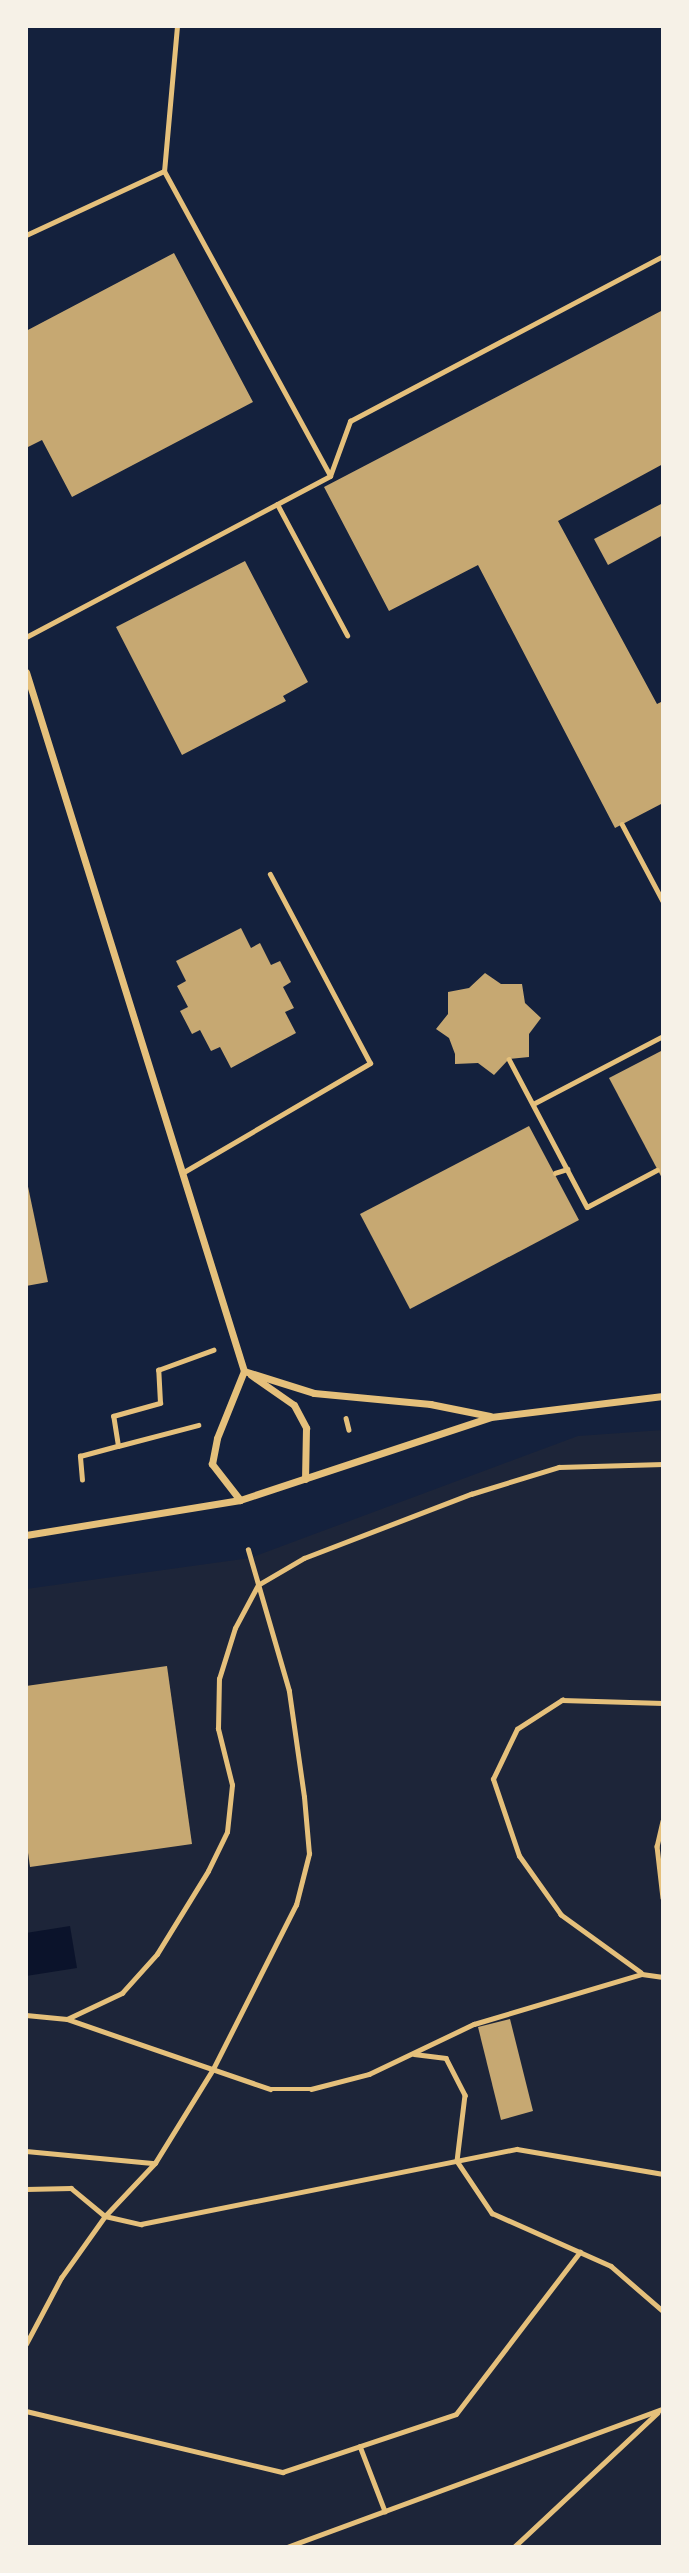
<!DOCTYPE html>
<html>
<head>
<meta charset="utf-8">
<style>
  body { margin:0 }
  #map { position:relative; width:689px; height:2573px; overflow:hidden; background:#14213d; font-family:Rubik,sans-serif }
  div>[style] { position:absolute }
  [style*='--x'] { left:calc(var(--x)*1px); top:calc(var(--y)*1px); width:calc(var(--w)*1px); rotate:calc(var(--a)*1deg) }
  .green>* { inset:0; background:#1d2539 }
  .water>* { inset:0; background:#0b132b }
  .building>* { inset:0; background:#c6a872 }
  .path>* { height:4.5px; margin:-2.25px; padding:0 2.25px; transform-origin:2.25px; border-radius:2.25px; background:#e5c07b }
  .service>* { height:5px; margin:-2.5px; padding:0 2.5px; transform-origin:2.5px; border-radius:2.5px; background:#e5c07b }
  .minor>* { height:7px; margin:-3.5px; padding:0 3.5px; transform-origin:3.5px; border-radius:3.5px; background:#e5c07b }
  span { translate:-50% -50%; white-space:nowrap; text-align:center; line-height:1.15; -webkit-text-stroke:6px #f6f1e7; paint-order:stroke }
  .frame { position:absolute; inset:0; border:28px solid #f6f1e7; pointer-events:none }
</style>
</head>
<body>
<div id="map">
  <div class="green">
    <i style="clip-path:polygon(663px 1430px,663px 2547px,26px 2547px,26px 1589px,250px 1558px,578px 1436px)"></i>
  </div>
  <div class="water">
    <i style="clip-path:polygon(70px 1926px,77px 1968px,26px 1976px,26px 1933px)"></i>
  </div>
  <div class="building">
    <i style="clip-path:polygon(174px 253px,253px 402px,72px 497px,42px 440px,26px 448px,26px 331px)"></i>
    <i style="clip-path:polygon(663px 310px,663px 464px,558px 521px,657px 704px,663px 701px,663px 803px,615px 828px,478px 565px,389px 611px,324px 487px)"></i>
    <i style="clip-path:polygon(663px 503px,663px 535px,608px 565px,594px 539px)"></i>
    <i style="clip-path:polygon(245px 561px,308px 682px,283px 696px,286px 701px,182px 755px,116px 627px)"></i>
    <i style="clip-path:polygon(241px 928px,251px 948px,260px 943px,271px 965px,280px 961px,291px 982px,283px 987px,294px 1008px,285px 1012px,296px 1033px,231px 1068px,220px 1047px,211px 1051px,200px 1030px,192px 1034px,180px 1011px,188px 1007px,177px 986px,186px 981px,176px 961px)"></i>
    <i style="clip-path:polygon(485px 973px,501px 984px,522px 984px,525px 1003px,541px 1018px,529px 1034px,529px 1057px,509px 1059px,494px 1075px,478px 1063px,455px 1064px,455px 1054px,449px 1038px,436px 1029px,448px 1014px,448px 992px,469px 988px)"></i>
    <i style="clip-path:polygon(663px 1050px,663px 1180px,609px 1078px)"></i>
    <i style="clip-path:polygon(529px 1126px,579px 1220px,410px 1309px,360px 1214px)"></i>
    <i style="clip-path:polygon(26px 1177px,48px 1282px,26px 1286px)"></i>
    <i style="clip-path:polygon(167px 1666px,192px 1844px,30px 1867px,26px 1838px,26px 1686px)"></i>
    <i style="clip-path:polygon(510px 2019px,533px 2111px,501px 2120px,478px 2027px)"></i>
  </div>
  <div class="path">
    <i style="--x:622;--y:824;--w:87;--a:62"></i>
    <i style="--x:509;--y:1059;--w:167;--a:62.2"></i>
    <i style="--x:587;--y:1207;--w:79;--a:-27.9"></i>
    <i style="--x:533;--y:1104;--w:147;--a:-27.6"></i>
    <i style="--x:555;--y:1173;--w:13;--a:-18"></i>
    <i style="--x:346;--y:1418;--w:12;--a:76"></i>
    <i style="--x:118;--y:1446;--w:83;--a:-14.7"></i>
    <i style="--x:82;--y:1480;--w:24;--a:-95"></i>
    <i style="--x:80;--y:1456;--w:39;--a:-15"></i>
    <i style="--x:118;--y:1446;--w:30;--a:-99"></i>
    <i style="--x:113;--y:1416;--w:49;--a:-15.5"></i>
    <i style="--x:160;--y:1403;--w:33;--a:-93"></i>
    <i style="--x:158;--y:1370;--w:59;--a:-20"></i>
    <i style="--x:663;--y:1821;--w:26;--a:103"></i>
    <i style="--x:657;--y:1846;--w:52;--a:83.4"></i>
    <i style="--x:641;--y:1973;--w:99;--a:-144.1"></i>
    <i style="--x:561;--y:1915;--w:72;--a:-125.4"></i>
    <i style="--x:519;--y:1856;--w:81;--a:-108.7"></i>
    <i style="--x:493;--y:1779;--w:55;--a:-64.4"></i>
    <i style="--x:517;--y:1729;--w:54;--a:-32.8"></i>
    <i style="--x:562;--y:1700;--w:101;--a:1.7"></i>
    <i style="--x:26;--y:2015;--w:41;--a:5.6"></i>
    <i style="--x:67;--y:2019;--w:215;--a:19"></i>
    <i style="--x:270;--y:2089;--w:41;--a:0"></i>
    <i style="--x:311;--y:2089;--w:60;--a:-14.5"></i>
    <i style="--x:369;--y:2074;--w:116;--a:-25.5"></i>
    <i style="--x:474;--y:2024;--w:175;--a:-16.6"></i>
    <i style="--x:642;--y:1974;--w:21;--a:8"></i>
    <i style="--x:67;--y:2019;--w:61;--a:-25.3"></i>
    <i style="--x:122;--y:1993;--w:52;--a:-48.1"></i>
    <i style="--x:157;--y:1954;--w:97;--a:-58.4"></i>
    <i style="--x:208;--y:1871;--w:43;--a:-64"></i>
    <i style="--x:227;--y:1832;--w:47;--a:-83.9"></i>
    <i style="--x:232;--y:1785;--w:58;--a:-104"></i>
    <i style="--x:218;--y:1729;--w:50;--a:-88.9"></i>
    <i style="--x:219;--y:1679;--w:53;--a:-72.6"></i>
    <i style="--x:235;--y:1628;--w:49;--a:-61.9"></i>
    <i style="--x:258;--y:1585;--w:53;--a:-30.4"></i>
    <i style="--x:304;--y:1558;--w:179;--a:-21"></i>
    <i style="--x:471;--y:1494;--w:92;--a:-17.1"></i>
    <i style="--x:559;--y:1467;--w:104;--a:-1.7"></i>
    <i style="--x:414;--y:2054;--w:32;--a:7"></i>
    <i style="--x:446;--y:2058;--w:42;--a:62.8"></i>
    <i style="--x:465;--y:2095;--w:66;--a:96.9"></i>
    <i style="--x:457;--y:2161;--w:63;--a:56.1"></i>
    <i style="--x:492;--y:2213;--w:130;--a:24"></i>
    <i style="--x:611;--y:2266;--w:69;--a:40.9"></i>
    <i style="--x:26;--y:2151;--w:129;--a:5.4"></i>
    <i style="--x:26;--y:2189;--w:45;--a:-1.3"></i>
    <i style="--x:71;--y:2188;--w:44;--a:39.5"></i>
    <i style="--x:105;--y:2216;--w:37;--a:13"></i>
    <i style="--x:141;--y:2224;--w:383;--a:-11.3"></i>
    <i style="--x:517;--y:2149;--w:148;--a:9.7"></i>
    <i style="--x:26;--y:2344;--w:75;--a:-62.1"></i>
    <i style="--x:61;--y:2278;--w:76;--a:-54.6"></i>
    <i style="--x:105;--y:2216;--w:73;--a:-46.7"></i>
    <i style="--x:155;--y:2163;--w:110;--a:-58.3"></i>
    <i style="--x:213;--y:2069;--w:184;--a:-63.2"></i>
    <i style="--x:296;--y:1905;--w:53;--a:-75.7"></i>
    <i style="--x:309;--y:1854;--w:57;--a:-95"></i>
    <i style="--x:304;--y:1797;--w:107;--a:-98.1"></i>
    <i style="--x:289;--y:1691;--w:147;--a:-106.2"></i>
    <i style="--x:26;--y:2411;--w:264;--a:13.4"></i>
    <i style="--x:283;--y:2472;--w:182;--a:-18.5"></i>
    <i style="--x:456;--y:2414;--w:204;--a:-52.6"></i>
    <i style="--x:360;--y:2446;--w:70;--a:69"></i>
    <i style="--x:287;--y:2547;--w:401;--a:-20.2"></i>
    <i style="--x:514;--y:2547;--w:196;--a:-43.1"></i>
  </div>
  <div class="service">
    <i style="--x:177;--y:26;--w:146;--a:95.1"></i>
    <i style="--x:164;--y:171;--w:347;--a:61.4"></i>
    <i style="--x:26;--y:235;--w:152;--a:-24.9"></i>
    <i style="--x:277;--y:504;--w:149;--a:61.9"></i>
    <i style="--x:26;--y:637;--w:344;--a:-27.9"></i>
    <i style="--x:330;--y:476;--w:59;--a:-70"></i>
    <i style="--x:350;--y:421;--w:354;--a:-27.8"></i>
    <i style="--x:182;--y:1173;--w:218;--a:-30.3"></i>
    <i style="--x:370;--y:1063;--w:214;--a:-117.9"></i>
  </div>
  <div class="minor">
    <i style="--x:26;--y:672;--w:732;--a:72.68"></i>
    <i style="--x:244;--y:1371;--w:73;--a:17.4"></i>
    <i style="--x:314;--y:1393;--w:117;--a:5.4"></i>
    <i style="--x:430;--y:1404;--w:61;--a:11.3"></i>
    <i style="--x:251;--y:1375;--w:52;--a:34.9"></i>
    <i style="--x:294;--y:1405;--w:26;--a:62"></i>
    <i style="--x:306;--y:1428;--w:51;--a:91.1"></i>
    <i style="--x:240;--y:1500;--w:46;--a:-127.9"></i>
    <i style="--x:212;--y:1464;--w:26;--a:-79"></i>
    <i style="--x:217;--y:1438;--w:72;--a:-68.1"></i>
    <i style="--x:26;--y:1535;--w:217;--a:-9.3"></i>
    <i style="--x:240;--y:1500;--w:264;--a:-18.3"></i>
    <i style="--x:491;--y:1417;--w:173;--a:-7"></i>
  </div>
  <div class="frame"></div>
</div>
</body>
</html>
